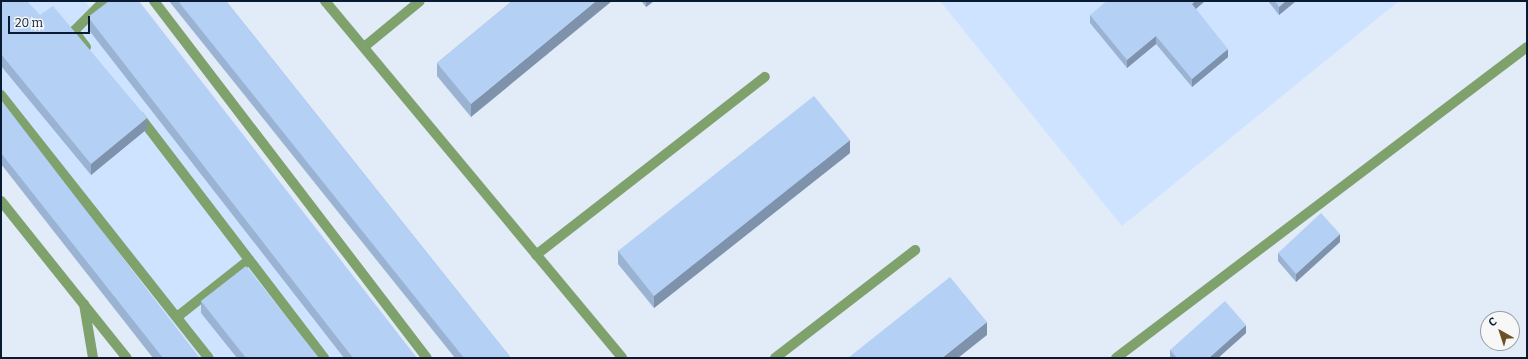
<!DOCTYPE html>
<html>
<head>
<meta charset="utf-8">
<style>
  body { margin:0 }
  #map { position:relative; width:1528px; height:359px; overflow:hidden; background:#e2ebf8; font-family:Bitter,serif }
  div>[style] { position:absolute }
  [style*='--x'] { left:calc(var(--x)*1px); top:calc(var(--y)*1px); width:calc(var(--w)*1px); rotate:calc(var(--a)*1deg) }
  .built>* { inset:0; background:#cee3ff }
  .minor>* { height:10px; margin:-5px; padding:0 5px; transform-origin:5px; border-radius:5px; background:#7fa26c }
  .wall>* { inset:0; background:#9bb3d3 }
  .shaded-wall>* { inset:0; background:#7e92ac }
  .building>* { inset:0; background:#b4d0f5 }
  span { translate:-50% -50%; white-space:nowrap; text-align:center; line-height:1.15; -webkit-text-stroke:3.5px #f7f7f7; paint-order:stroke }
  .frame { position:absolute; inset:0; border:2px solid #091b32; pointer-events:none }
  .north { position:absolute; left:1480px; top:311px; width:40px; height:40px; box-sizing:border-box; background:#f7f7f7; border:1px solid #989fa8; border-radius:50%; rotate:321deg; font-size:11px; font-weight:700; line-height:16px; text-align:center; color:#091b32 }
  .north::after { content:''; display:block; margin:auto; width:14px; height:18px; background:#6d5024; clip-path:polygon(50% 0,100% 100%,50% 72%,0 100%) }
  .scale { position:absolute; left:8px; top:16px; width:82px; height:18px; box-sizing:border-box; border:2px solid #091b32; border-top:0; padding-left:5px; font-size:12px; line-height:14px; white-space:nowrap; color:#091b32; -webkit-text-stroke:3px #f7f7f7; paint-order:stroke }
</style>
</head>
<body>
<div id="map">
  <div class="built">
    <i style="clip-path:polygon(18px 1px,85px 1px,374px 358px,161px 358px,1px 157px,1px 15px)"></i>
    <i style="clip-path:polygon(940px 1px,1399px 1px,1122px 226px)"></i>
  </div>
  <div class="minor">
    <i style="--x:154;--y:1;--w:449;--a:52.6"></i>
    <i style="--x:325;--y:1;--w:464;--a:50.2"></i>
    <i style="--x:86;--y:47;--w:20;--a:-127"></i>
    <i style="--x:74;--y:31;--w:42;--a:-45"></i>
    <i style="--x:364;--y:47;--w:72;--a:-39.4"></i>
    <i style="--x:1;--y:95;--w:335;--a:51.7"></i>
    <i style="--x:140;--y:117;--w:303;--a:52.6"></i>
    <i style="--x:1;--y:201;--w:201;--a:51.3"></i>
    <i style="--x:536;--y:255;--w:290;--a:-37.9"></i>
    <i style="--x:84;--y:304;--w:55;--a:80.5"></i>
    <i style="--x:177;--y:317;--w:92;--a:-38.4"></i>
    <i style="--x:775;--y:358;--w:177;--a:-37.6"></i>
    <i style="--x:1116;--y:358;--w:515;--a:-37.11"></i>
  </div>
  <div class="wall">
    <i style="clip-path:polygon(1px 1px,40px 15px,147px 129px,91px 175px,1px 66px)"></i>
    <i style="clip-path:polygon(169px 1px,226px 1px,511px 358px,455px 358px)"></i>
    <i style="clip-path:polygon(512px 1px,471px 117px,437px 76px,437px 63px)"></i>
    <i style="clip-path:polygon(641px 1px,654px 1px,646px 7px)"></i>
    <i style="clip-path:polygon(1205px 1px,1196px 9px,1228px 57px,1192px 87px,1156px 44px,1127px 68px,1090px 23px,1090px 15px)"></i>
    <i style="clip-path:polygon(1268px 1px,1296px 1px,1279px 15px)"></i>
    <i style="clip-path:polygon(88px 17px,417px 358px,344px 358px,88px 29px)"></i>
    <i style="clip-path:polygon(1px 100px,199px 358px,153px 358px,1px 164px)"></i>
    <i style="clip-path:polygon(850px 153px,654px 308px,618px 264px,618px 251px)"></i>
    <i style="clip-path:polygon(1340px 242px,1296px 282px,1278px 261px,1278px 253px)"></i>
    <i style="clip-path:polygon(201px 301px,319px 358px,237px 358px,201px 313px)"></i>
    <i style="clip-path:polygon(1246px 333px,1218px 358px,1170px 358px,1170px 350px)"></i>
  </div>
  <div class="shaded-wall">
    <i style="clip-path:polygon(596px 1px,612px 1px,471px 117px,471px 104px)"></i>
    <i style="clip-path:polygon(646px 1px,654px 1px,646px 7px)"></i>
    <i style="clip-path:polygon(1195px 1px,1205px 1px,1192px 12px,1192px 4px)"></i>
    <i style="clip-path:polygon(1286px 1px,1296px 1px,1279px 15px,1279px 7px)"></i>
    <i style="clip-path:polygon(1156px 36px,1156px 44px,1127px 68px,1127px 60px)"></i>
    <i style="clip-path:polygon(1228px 49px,1228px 57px,1192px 87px,1192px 79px)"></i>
    <i style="clip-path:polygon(147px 118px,147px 129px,91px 175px,91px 164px)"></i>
    <i style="clip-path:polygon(850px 140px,850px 153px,654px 308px,654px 296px)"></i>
    <i style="clip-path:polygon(1340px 234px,1340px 242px,1296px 282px,1296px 274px)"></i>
    <i style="clip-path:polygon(987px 322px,987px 335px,958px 358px,942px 358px)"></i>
    <i style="clip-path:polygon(1246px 325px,1246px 333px,1218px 358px,1209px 358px)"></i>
  </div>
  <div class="building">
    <i style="clip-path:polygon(1px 1px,27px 1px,40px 15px,53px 6px,147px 118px,91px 164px,1px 54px)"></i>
    <i style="clip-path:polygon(109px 1px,139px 1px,417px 358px,353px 358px,88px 17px)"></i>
    <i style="clip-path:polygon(178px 1px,226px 1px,511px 358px,464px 358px)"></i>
    <i style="clip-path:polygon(512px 1px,596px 1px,471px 104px,437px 63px)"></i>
    <i style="clip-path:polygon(1107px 1px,1195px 1px,1192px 4px,1228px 49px,1192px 79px,1156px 36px,1127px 60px,1090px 15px)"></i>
    <i style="clip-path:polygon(1275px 1px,1286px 1px,1279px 7px)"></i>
    <i style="clip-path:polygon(814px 96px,850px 140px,654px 296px,618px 251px)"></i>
    <i style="clip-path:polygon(1px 100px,199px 358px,163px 358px,1px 153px)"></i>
    <i style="clip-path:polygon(1321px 213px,1340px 234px,1296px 274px,1278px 253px)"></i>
    <i style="clip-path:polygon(246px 266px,319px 358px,246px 358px,201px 301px)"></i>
    <i style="clip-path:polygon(950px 277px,987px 322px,942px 358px,848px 358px)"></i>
    <i style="clip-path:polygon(1225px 301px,1246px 325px,1209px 358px,1177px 358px,1170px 350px)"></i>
  </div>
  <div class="frame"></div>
  <div class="north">С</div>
  <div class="scale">20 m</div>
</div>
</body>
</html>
